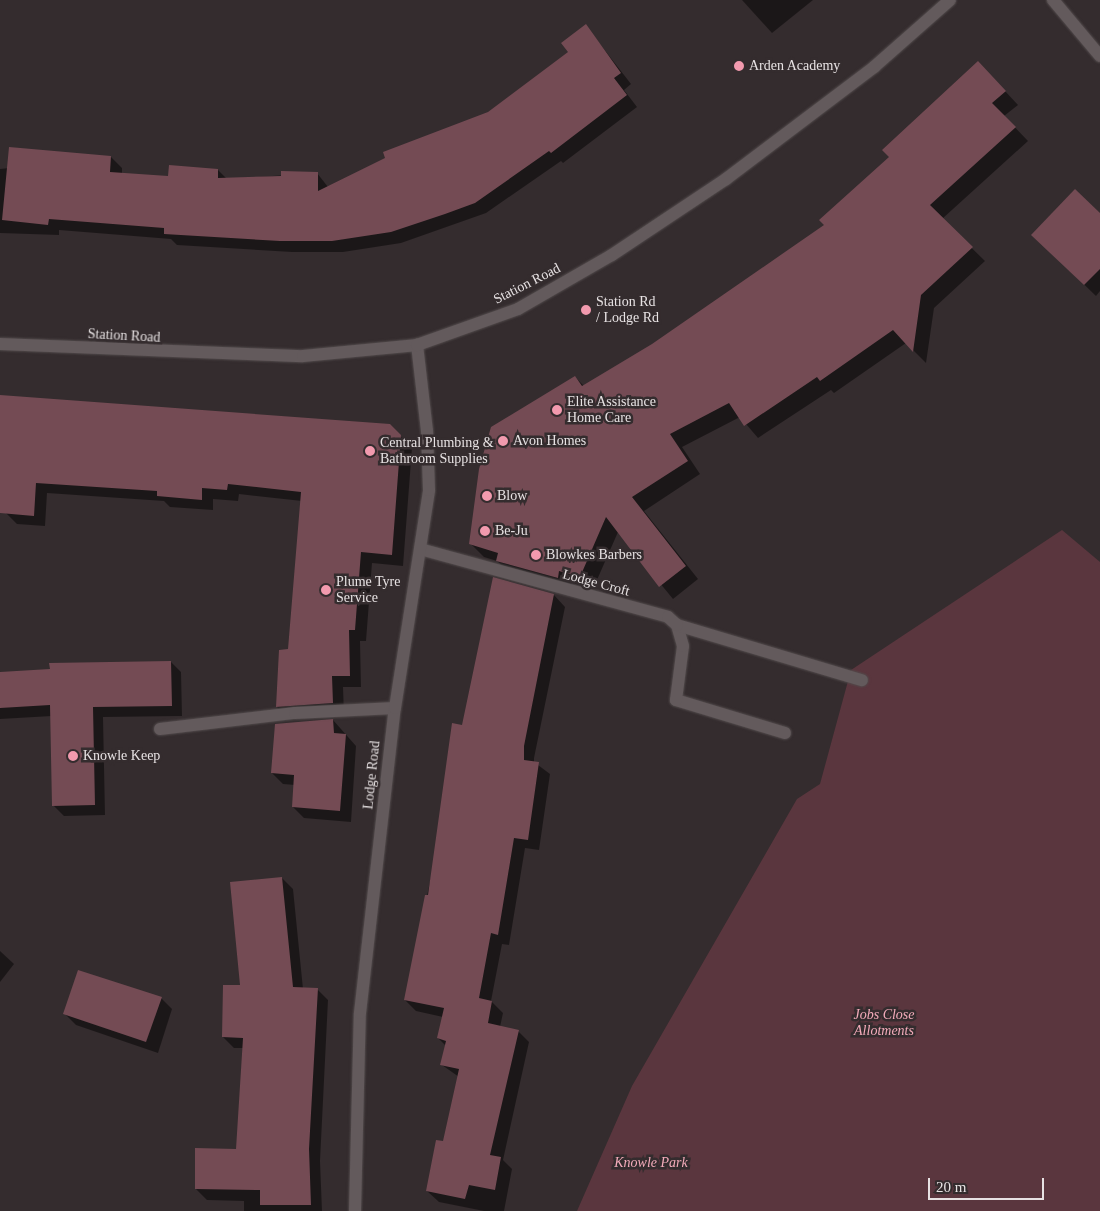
<!DOCTYPE html>
<html>
<head>
<meta charset="utf-8">
<style>
  body { margin:0 }
  #map { position:relative; width:1100px; height:1211px; overflow:hidden; background:#342c2e; font-family:"Times New Roman",serif }
  div>[style] { position:absolute }
  [style*='--x'] { left:calc(var(--x)*1px); top:calc(var(--y)*1px); width:calc(var(--w)*1px); rotate:calc(var(--a)*1deg) }
  .green>* { inset:0; background:#5a363e }
  .shadow>* { inset:0; background:#0007 }
  .building>* { inset:0; background:#744b54 }
  .roads { filter:drop-shadow(0 0 1px #514a4b) drop-shadow(0 0 1px #514a4b) }
  .lane>* { height:12px; margin:-6px; padding:0 6px; transform-origin:6px; border-radius:6px; background:#635a5c }
  .street>* { height:12px; margin:-6px; padding:0 6px; transform-origin:6px; border-radius:6px; background:#635a5c }
  .secondary>* { height:12px; margin:-6px; padding:0 6px; transform-origin:6px; border-radius:6px; background:#635a5c }
  .dots>* { width:14px; height:14px; translate:-50% -50%; box-sizing:border-box; border:2px solid #342c2e; border-radius:50% }
  span { translate:-50% -50%; white-space:nowrap; text-align:center; line-height:1.15; -webkit-text-stroke:5px #342c2e; paint-order:stroke }
  .poi-label { font-size:14px; color:#e7e2e3 }
  .left { translate:0 -50%; text-align:left }
  .street-label { font-size:14px; color:#e7e2e3 }
  .park-label { font-size:14px; color:#f3abba; font-style:italic }
  .scale { position:absolute; left:928px; top:1178px; width:116px; height:22px; box-sizing:border-box; border:2px solid #e7e2e3; border-top:0; padding-left:6px; font-size:15px; line-height:18px; white-space:nowrap; color:#e7e2e3; -webkit-text-stroke:4px #342c2e; paint-order:stroke }
</style>
</head>
<body>
<div id="map">
  <div class="green">
    <i style="clip-path:polygon(1062px 530px,1100px 562px,1100px 1211px,577px 1211px,632px 1086px,797px 799px,820px 784px,851px 670px)"></i>
  </div>
  <div class="shadow">
    <i style="clip-path:polygon(742px 0,813px 0,772px 33px)"></i>
    <i style="clip-path:polygon(586px 26px,631px 84px,624px 90px,637px 107px,563px 163px,561px 161px,486px 213px,401px 243px,343px 252px,292px 252px,177px 245px,171px 239px,59px 230px,59px 235px,0 233px,0 169px,111px 157px,122px 168px,122px 174px,169px 178px,218px 170px,227px 179px,317px 173px,328px 187px,488px 113px,570px 52px)"></i>
    <i style="clip-path:polygon(991px 76px,1018px 105px,1004px 116px,1028px 141px,942px 219px,985px 261px,934px 308px,926px 363px,906px 343px,834px 393px,831px 390px,758px 438px,740px 417px,682px 447px,700px 474px,644px 511px,698px 579px,673px 599px,618px 532px,593px 589px,572px 583px,570px 591px,511px 574px,497px 561px,484px 557px,471px 544px,575px 377px,584px 386px,653px 345px,825px 226px)"></i>
    <i style="clip-path:polygon(1100px 214px,1100px 291px,1096px 296px,1033px 235px)"></i>
    <i style="clip-path:polygon(0 396px,389px 425px,412px 448px,403px 566px,372px 563px,366px 641px,360px 641px,361px 687px,343px 687px,344px 714px,288px 718px,277px 707px,289px 651px,302px 501px,239px 494px,238px 501px,213px 499px,213px 510px,170px 507px,164px 501px,47px 493px,45px 526px,17px 524px,5px 512px,0 497px)"></i>
    <i style="clip-path:polygon(554px 595px,565px 607px,534px 758px,534px 762px,550px 774px,539px 850px,525px 848px,509px 945px,502px 944px,491px 1001px,503px 1013px,500px 1027px,518px 1031px,529px 1042px,503px 1160px,512px 1169px,504px 1211px,484px 1211px,439px 1202px,427px 1191px,444px 1142px,459px 1077px,442px 1065px,446px 1046px,438px 1038px,443px 1017px,416px 1011px,405px 1000px,463px 726px)"></i>
    <i style="clip-path:polygon(171px 662px,181px 672px,182px 716px,103px 717px,105px 815px,64px 816px,53px 805px,52px 716px,0 719px,0 673px)"></i>
    <i style="clip-path:polygon(333px 720px,356px 746px,351px 822px,304px 818px,293px 807px,295px 785px,283px 784px,272px 773px)"></i>
    <i style="clip-path:polygon(282px 878px,293px 889px,303px 989px,317px 989px,328px 1000px,320px 1161px,322px 1211px,244px 1211px,244px 1201px,207px 1200px,196px 1189px,237px 1150px,243px 1048px,234px 1048px,223px 1037px)"></i>
    <i style="clip-path:polygon(0 951px,14px 964px,0 982px)"></i>
    <i style="clip-path:polygon(161px 998px,172px 1009px,158px 1053px,76px 1025px,65px 1014px)"></i>
  </div>
  <div class="building">
    <i style="clip-path:polygon(586px 24px,621px 73px,614px 78px,627px 95px,551px 153px,549px 151px,475px 203px,445px 214px,391px 232px,332px 241px,280px 241px,164px 234px,164px 228px,49px 219px,48px 225px,2px 220px,9px 147px,111px 156px,110px 172px,168px 176px,169px 165px,218px 169px,218px 178px,281px 176px,281px 171px,318px 172px,318px 191px,385px 158px,383px 152px,488px 112px,568px 52px,561px 43px)"></i>
    <i style="clip-path:polygon(978px 61px,1006px 91px,992px 103px,1016px 127px,930px 205px,973px 247px,921px 295px,913px 352px,893px 330px,820px 381px,817px 377px,744px 426px,729px 403px,670px 434px,688px 461px,632px 497px,686px 566px,659px 587px,606px 517px,580px 577px,559px 571px,558px 578px,496px 561px,498px 553px,469px 544px,479px 469px,491px 427px,575px 376px,582px 386px,652px 344px,824px 225px,819px 220px,889px 157px,882px 150px)"></i>
    <i style="clip-path:polygon(1075px 189px,1100px 213px,1100px 269px,1084px 285px,1031px 235px)"></i>
    <i style="clip-path:polygon(0 395px,390px 424px,401px 435px,392px 555px,361px 552px,355px 630px,349px 630px,350px 676px,332px 676px,333px 703px,276px 707px,279px 650px,288px 649px,301px 492px,228px 484px,227px 490px,202px 488px,202px 500px,157px 496px,157px 491px,36px 483px,34px 516px,0 513px)"></i>
    <i style="clip-path:polygon(493px 577px,554px 594px,524px 746px,524px 760px,539px 762px,528px 840px,514px 838px,498px 935px,491px 933px,479px 998px,492px 1001px,488px 1023px,519px 1030px,490px 1155px,501px 1157px,495px 1190px,469px 1185px,465px 1199px,426px 1191px,436px 1140px,443px 1141px,459px 1069px,440px 1065px,446px 1041px,437px 1038px,444px 1008px,404px 1000px,425px 895px,428px 895px,452px 723px,462px 725px)"></i>
    <i style="clip-path:polygon(171px 661px,172px 706px,93px 707px,95px 805px,52px 806px,50px 705px,0 708px,0 672px,50px 669px,49px 663px)"></i>
    <i style="clip-path:polygon(333px 719px,334px 733px,346px 734px,340px 811px,292px 807px,294px 775px,271px 773px,275px 724px)"></i>
    <i style="clip-path:polygon(282px 877px,293px 987px,318px 988px,309px 1149px,311px 1205px,260px 1205px,260px 1190px,195px 1189px,195px 1148px,236px 1149px,243px 1038px,222px 1037px,223px 985px,240px 985px,230px 882px)"></i>
    <i style="clip-path:polygon(78px 970px,162px 997px,146px 1042px,63px 1014px)"></i>
  </div>
  <div class="roads">
    <div class="lane">
      <i style="--x:160;--y:729;--w:136;--a:-6.8"></i>
      <i style="--x:295;--y:713;--w:100;--a:-2.9"></i>
      <i style="--x:785;--y:733;--w:114;--a:-163.2"></i>
      <i style="--x:676;--y:700;--w:54;--a:-82.6"></i>
      <i style="--x:683;--y:646;--w:22;--a:-106"></i>
      <i style="--x:677;--y:625;--w:193;--a:16.6"></i>
    </div>
    <div class="street">
      <i style="--x:1053;--y:0;--w:73;--a:50"></i>
      <i style="--x:420;--y:549;--w:257;--a:15.3"></i>
      <i style="--x:668;--y:617;--w:12;--a:42"></i>
      <i style="--x:355;--y:1211;--w:198;--a:-88.6"></i>
      <i style="--x:360;--y:1013;--w:307;--a:-83.5"></i>
      <i style="--x:395;--y:708;--w:221;--a:-81.1"></i>
      <i style="--x:429;--y:490;--w:59;--a:-91.9"></i>
      <i style="--x:427;--y:431;--w:87;--a:-96.6"></i>
    </div>
    <div class="secondary">
      <i style="--x:0;--y:344;--w:303;--a:2.3"></i>
      <i style="--x:303;--y:356;--w:115;--a:-5.5"></i>
      <i style="--x:417;--y:345;--w:107;--a:-19.6"></i>
      <i style="--x:518;--y:309;--w:108;--a:-29.9"></i>
      <i style="--x:612;--y:255;--w:137;--a:-33.7"></i>
      <i style="--x:726;--y:179;--w:186;--a:-37.1"></i>
      <i style="--x:874;--y:67;--w:101;--a:-41.4"></i>
    </div>
  </div>
  <div class="dots">
    <i style="left:739px;top:66px;background:#f29aae"></i>
    <i style="left:586px;top:310px;background:#f29aae"></i>
    <i style="left:557px;top:410px;background:#f29aae"></i>
    <i style="left:503px;top:441px;background:#f29aae"></i>
    <i style="left:370px;top:451px;background:#f29aae"></i>
    <i style="left:487px;top:496px;background:#f29aae"></i>
    <i style="left:485px;top:531px;background:#f29aae"></i>
    <i style="left:536px;top:555px;background:#f29aae"></i>
    <i style="left:326px;top:590px;background:#f29aae"></i>
    <i style="left:73px;top:756px;background:#f29aae"></i>
  </div>
  <div class="poi-label">
    <span class="left" style="left:749px;top:66px">Arden Academy</span>
    <span class="left" style="left:596px;top:310px">Station Rd<br>/ Lodge Rd</span>
    <span class="left" style="left:567px;top:410px">Elite Assistance<br>Home Care</span>
    <span class="left" style="left:513px;top:441px">Avon Homes</span>
    <span class="left" style="left:380px;top:451px">Central Plumbing &amp;<br>Bathroom Supplies</span>
    <span class="left" style="left:497px;top:496px">Blow</span>
    <span class="left" style="left:495px;top:531px">Be-Ju</span>
    <span class="left" style="left:546px;top:555px">Blowkes Barbers</span>
    <span class="left" style="left:336px;top:590px">Plume Tyre<br>Service</span>
    <span class="left" style="left:83px;top:756px">Knowle Keep</span>
  </div>
  <div class="street-label">
    <span style="left:527px;top:284px;rotate:-27deg">Station Road</span>
    <span style="left:124px;top:336px;rotate:3deg">Station Road</span>
    <span style="left:596px;top:583px;rotate:15deg">Lodge Croft</span>
    <span style="left:372px;top:775px;rotate:-84deg">Lodge Road</span>
  </div>
  <div class="park-label">
    <span style="left:884px;top:1023px">Jobs Close<br>Allotments</span>
    <span style="left:651px;top:1163px">Knowle Park</span>
  </div>
  <div class="scale">20 m</div>
</div>
</body>
</html>
